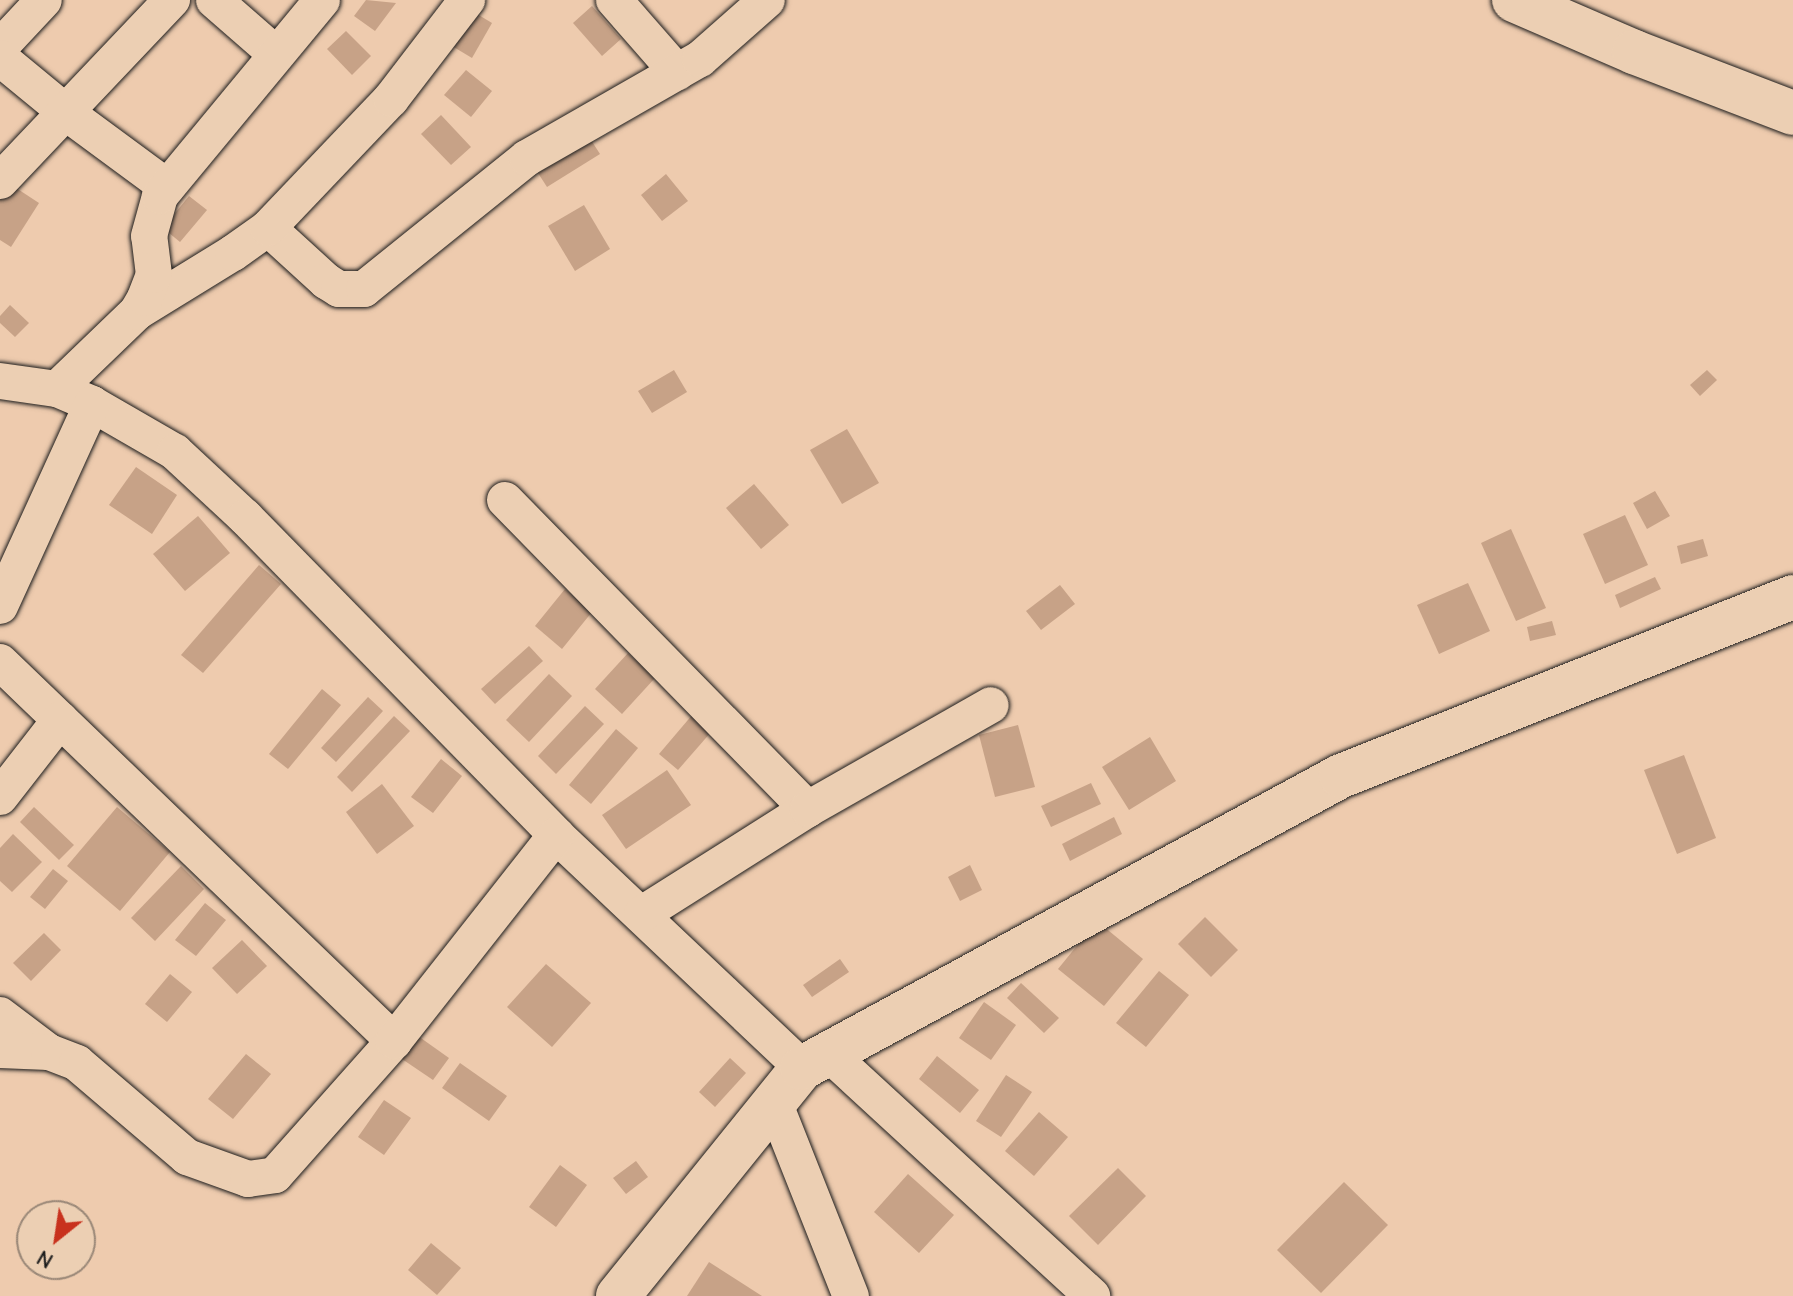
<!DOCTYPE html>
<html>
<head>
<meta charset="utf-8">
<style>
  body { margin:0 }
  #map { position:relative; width:1793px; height:1296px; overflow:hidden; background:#eecbae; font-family:"Comic Neue",sans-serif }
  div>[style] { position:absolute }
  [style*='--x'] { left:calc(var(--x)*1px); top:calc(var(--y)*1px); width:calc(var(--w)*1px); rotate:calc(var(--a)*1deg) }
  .building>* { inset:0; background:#c7a287 }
  .roads { filter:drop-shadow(0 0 2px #1c1c1c) drop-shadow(0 0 2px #1c1c1c) }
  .minor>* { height:36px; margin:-18px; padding:0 18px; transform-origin:18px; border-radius:18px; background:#eccfb3 }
  .major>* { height:44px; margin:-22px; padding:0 22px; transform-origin:22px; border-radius:22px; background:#eccfb3 }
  span { translate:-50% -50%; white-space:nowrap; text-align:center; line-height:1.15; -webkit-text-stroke:8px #eccfb3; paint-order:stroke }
  .north { position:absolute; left:16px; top:1200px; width:80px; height:80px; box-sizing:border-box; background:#eccfb3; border:2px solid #998777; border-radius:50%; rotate:210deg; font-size:22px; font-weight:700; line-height:32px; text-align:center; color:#1c1c1c }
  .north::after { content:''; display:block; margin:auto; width:28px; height:36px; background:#c8321e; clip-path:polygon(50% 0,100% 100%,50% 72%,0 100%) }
</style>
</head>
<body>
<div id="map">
  <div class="building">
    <i style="clip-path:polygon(366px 0,396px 3px,375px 31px,354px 16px)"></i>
    <i style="clip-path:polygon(592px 6px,621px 39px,602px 56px,573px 23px)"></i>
    <i style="clip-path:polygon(472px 11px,492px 23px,472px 58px,452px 46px)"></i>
    <i style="clip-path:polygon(346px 31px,371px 56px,352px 75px,327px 49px)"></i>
    <i style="clip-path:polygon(466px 70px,492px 91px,471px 117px,444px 95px)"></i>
    <i style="clip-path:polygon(441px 115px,471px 147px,451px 165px,421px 134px)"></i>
    <i style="clip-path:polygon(591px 140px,600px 154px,547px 187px,538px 173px)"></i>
    <i style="clip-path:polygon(666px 174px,688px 201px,662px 221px,641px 195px)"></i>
    <i style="clip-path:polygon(10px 184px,39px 203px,11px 247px,0 240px,0 200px)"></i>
    <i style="clip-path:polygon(189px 196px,207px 210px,180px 242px,163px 228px)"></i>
    <i style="clip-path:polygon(584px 205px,610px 249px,575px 271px,548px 226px)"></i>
    <i style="clip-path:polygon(10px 305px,29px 323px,15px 337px,0 323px,0 316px)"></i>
    <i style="clip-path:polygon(674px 370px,687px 392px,652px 413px,638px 391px)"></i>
    <i style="clip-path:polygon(1707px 370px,1717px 380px,1700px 396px,1690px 385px)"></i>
    <i style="clip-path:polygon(847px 429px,879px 483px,842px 504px,810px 450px)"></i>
    <i style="clip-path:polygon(136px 467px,177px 495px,152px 534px,109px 505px)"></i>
    <i style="clip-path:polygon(754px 484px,789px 525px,761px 549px,726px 508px)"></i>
    <i style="clip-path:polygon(1655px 491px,1670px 516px,1647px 529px,1633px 503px)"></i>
    <i style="clip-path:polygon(1625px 515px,1648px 565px,1605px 584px,1583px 534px)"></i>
    <i style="clip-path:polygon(198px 516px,230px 553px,185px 591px,153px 554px)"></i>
    <i style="clip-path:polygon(1511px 529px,1546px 608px,1516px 621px,1481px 543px)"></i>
    <i style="clip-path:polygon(1703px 539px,1708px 556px,1681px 564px,1677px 546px)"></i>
    <i style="clip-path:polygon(259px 565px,281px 584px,203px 673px,181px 655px)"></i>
    <i style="clip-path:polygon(1655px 577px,1661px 589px,1620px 608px,1615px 595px)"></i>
    <i style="clip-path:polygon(1468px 583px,1490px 631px,1439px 654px,1417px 605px)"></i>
    <i style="clip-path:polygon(1060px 585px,1075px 604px,1041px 630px,1026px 611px)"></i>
    <i style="clip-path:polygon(565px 589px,592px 612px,562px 649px,535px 626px)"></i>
    <i style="clip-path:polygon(1552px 621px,1556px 635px,1530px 641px,1527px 627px)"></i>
    <i style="clip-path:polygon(529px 646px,543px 661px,495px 704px,481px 689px)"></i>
    <i style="clip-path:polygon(628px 653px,655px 678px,622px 714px,595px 689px)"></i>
    <i style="clip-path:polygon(549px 674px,572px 696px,529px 742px,506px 720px)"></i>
    <i style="clip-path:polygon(322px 689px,341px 705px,288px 769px,269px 754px)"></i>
    <i style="clip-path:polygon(368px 697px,383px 711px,336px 762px,321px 748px)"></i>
    <i style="clip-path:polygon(585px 706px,604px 724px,556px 774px,538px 756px)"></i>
    <i style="clip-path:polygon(693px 714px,712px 731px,678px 770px,659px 754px)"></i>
    <i style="clip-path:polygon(394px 716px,410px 731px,352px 792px,337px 777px)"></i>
    <i style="clip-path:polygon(1018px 725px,1035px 787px,995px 797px,979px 735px)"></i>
    <i style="clip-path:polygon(616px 729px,638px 748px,591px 804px,569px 785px)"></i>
    <i style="clip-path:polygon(1150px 737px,1176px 781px,1129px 810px,1102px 767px)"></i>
    <i style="clip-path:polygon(1684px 755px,1716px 838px,1677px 854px,1644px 770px)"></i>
    <i style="clip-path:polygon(441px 759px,462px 776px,433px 813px,411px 797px)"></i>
    <i style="clip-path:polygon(667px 770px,691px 805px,626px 849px,602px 815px)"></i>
    <i style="clip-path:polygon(1091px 783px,1101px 804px,1051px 827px,1041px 806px)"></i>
    <i style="clip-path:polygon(382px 784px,414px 826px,377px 854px,346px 812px)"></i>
    <i style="clip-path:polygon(34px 807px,74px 845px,59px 860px,20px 822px)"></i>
    <i style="clip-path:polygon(117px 807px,170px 852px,120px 911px,67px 866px)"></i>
    <i style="clip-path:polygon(1114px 817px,1122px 834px,1070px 861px,1062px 844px)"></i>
    <i style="clip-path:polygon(13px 834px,42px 862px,12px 892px,0 881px,0 848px)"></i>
    <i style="clip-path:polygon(970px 865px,982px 890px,960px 901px,948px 877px)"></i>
    <i style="clip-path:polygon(181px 866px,204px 889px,155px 941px,131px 918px)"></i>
    <i style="clip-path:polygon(53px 869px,68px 881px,45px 909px,30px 897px)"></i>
    <i style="clip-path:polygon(205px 903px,226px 920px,196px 956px,175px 940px)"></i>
    <i style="clip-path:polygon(1205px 917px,1238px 950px,1211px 977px,1178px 944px)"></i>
    <i style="clip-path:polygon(1097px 921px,1143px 959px,1104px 1006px,1058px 969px)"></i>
    <i style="clip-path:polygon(44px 933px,61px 950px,31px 981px,13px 963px)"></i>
    <i style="clip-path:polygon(242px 940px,267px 966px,237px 994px,212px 968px)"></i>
    <i style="clip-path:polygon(840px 959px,849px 972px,812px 997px,803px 985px)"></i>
    <i style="clip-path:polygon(546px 964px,591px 1003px,552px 1047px,507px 1007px)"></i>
    <i style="clip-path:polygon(1159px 971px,1189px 995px,1146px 1047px,1116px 1023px)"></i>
    <i style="clip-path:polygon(170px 974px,192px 992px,167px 1022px,145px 1004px)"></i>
    <i style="clip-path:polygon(1021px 983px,1059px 1018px,1044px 1033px,1007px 998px)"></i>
    <i style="clip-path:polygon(984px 1002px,1016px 1025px,991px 1060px,959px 1038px)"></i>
    <i style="clip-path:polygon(418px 1036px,449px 1058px,433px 1080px,402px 1059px)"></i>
    <i style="clip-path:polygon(246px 1054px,271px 1074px,233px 1119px,208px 1099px)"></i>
    <i style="clip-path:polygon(937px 1056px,979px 1090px,960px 1113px,919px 1079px)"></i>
    <i style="clip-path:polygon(730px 1058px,746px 1073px,715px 1107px,699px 1092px)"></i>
    <i style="clip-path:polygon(460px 1063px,507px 1096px,489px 1121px,442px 1088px)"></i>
    <i style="clip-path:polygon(1006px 1075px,1032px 1092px,1001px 1137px,976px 1121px)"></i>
    <i style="clip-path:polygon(384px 1100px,411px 1118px,384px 1155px,358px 1137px)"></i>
    <i style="clip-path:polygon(1039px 1112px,1068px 1137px,1034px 1176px,1005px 1151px)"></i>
    <i style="clip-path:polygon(636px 1161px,648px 1177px,626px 1194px,613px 1178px)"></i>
    <i style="clip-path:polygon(560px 1165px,587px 1185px,556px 1227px,529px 1207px)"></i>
    <i style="clip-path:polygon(1118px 1168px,1146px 1196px,1098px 1245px,1069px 1216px)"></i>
    <i style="clip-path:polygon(908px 1174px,954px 1215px,919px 1253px,874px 1212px)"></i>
    <i style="clip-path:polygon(1344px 1182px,1388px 1225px,1321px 1293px,1277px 1250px)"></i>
    <i style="clip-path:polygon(431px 1243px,461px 1268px,437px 1295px,408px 1270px)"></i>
    <i style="clip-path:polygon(709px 1262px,762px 1296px,687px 1296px)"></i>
  </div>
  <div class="roads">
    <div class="minor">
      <i style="--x:214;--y:0;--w:82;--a:41.1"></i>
      <i style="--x:614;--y:0;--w:96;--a:48.8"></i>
      <i style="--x:0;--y:47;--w:64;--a:-46.9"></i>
      <i style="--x:0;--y:58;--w:88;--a:39.5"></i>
      <i style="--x:68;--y:114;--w:123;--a:36.4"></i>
      <i style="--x:0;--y:181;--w:250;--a:-46.5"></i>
      <i style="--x:268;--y:228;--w:79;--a:42.4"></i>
      <i style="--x:326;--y:281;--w:15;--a:32"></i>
      <i style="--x:339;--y:289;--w:25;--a:0"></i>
      <i style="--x:364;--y:289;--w:209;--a:-38.8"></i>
      <i style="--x:527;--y:158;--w:199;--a:-29.8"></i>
      <i style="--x:700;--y:59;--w:89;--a:-41.4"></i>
      <i style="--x:137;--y:312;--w:113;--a:-31.6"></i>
      <i style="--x:233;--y:253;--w:43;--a:-35.5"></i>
      <i style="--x:268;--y:228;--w:178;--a:-46.4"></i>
      <i style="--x:391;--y:99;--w:125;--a:-52.5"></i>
      <i style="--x:0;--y:381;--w:58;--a:8"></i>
      <i style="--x:57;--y:389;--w:38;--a:23"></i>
      <i style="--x:92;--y:404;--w:96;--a:30"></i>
      <i style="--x:175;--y:452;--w:96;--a:42.9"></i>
      <i style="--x:245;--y:517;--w:445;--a:45.6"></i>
      <i style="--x:556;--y:835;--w:339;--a:43.4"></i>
      <i style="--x:57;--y:389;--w:111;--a:-43.9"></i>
      <i style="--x:137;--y:312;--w:16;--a:-60"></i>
      <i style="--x:145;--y:298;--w:25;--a:-69"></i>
      <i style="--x:154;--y:275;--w:39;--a:-97"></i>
      <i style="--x:149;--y:236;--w:41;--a:-74.6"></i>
      <i style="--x:160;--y:196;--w:254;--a:-50.4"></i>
      <i style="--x:505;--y:500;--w:433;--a:45.6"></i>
      <i style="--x:0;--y:606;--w:222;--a:-65.5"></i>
      <i style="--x:0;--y:662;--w:547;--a:43.89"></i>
      <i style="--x:0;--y:797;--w:98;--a:-52.1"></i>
      <i style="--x:642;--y:914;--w:196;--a:-32.3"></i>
      <i style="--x:808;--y:809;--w:210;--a:-29.6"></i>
      <i style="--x:0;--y:1015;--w:61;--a:37.1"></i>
      <i style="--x:0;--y:1050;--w:49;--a:2.3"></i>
      <i style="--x:49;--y:1052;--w:30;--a:21"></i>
      <i style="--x:77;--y:1063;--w:145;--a:40.5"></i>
      <i style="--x:187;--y:1157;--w:65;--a:19.8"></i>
      <i style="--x:248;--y:1179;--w:27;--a:-8"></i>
      <i style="--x:275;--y:1175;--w:179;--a:-48.4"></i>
      <i style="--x:394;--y:1041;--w:262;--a:-51.8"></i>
      <i style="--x:828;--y:1053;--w:359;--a:42.6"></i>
      <i style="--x:774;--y:1102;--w:209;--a:68.4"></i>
    </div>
    <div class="major">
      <i style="--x:1514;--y:0;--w:131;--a:23.4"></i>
      <i style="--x:1634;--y:52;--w:170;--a:21"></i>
      <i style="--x:618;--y:1296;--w:293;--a:-51.1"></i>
      <i style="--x:802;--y:1068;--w:613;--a:-28.45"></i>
      <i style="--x:1341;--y:776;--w:486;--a:-21.6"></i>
    </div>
  </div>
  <div class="north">N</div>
</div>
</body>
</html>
